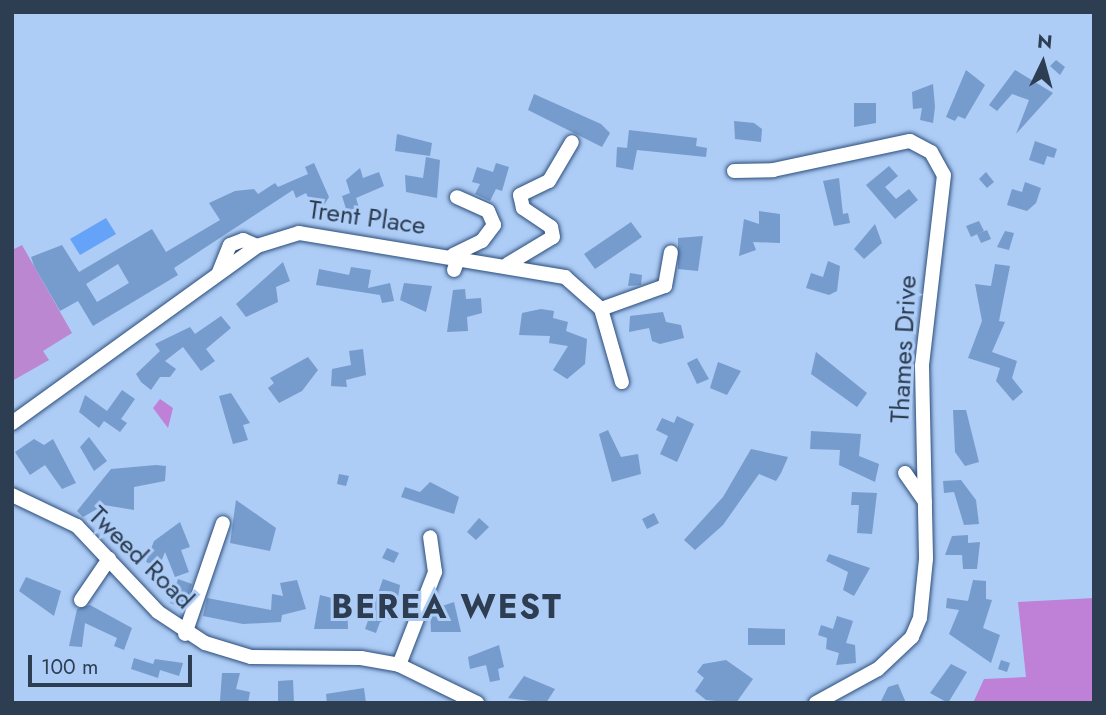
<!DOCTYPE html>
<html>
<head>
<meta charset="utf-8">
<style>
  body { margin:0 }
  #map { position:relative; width:1106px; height:715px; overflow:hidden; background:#adccf6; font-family:Jost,sans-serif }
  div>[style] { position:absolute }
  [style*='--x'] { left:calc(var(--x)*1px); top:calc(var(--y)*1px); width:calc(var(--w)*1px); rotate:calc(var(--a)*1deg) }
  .green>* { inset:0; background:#bc87d1 }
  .forest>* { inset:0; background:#bf80d7 }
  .water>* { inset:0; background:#64a3f8 }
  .building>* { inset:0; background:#769bcd }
  .roads { filter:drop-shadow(0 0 2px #2c4e7a) drop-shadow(0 0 2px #2c4e7a) }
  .minor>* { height:14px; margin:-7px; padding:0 7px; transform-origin:7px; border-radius:7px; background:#fff }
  span { translate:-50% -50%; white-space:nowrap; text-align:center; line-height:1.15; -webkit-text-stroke:6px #adccf6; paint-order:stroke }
  .street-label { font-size:26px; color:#2d3d52 }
  .district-label { font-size:33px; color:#2d3d52; font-weight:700; letter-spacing:2px }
  .frame { position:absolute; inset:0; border:14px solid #2d3d52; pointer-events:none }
  .north { position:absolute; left:1008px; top:28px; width:70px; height:70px; -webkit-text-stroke:5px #adccf6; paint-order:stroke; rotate:5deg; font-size:19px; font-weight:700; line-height:28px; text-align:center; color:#2d3d52 }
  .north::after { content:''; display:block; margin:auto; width:24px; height:32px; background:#2d3d52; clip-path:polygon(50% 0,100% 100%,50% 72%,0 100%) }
  .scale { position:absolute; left:28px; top:655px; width:164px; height:32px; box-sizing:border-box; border:4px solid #2d3d52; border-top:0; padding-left:9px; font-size:21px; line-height:24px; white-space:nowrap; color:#2d3d52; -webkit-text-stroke:5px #adccf6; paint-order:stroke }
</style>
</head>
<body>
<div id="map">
  <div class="green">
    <i style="clip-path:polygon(22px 245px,72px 333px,43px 351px,49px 360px,12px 381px,12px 250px)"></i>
  </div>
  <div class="forest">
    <i style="clip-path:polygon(160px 399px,173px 408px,168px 428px,153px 408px)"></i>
    <i style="clip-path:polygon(1094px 598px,1094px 703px,973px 703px,984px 679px,1026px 677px,1018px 602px)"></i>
  </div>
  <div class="water">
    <i style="clip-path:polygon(106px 218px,116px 234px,80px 255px,70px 239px)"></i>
  </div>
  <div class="building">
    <i style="clip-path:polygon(1056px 60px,1065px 67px,1060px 75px,1050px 66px)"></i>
    <i style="clip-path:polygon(966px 70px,985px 85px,965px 119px,958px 116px,955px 121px,946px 117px)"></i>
    <i style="clip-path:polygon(1015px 70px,1053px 93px,1016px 134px,1029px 100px,1012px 94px,997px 111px,989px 105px)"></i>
    <i style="clip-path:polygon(933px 84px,935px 107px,933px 123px,920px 120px,922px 108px,913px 109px,912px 92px)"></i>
    <i style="clip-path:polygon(534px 94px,601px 124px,610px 133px,602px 147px,528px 110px)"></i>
    <i style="clip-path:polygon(854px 103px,876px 103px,876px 123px,854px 127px)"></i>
    <i style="clip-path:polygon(734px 121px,754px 123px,762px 129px,761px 142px,735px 139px)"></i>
    <i style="clip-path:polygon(629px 130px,697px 138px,696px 146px,707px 148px,706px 157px,637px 150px,633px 170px,616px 167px,617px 147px,627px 148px)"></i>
    <i style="clip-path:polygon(397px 134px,432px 143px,430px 156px,395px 151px)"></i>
    <i style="clip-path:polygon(1035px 141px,1057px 149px,1054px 158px,1047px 156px,1044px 165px,1029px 160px)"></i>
    <i style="clip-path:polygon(426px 157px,440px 160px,437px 198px,406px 192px,405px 175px,423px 178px)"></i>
    <i style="clip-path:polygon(evenodd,314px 163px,329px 197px,324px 205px,314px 210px,306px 193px,296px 198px,293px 190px,174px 268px,178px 275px,93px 326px,78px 301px,60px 311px,34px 266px,31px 257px,62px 245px,79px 272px,152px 229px,166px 252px,220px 220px,209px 203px,235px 191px,254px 189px,258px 194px,275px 183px,278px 187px,308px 174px,305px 167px,314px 163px,118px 264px,129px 283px,97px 302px,86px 284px,118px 264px)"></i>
    <i style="clip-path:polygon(496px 163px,509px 167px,502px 191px,496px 189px,490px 201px,475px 194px,480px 184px,472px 182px,477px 167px,493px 172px)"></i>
    <i style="clip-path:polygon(889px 166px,898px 176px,885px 187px,896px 199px,909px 189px,918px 200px,895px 219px,866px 185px)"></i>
    <i style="clip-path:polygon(360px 168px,363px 178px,379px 172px,384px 186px,356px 198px,360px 211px,348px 215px,342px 196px,350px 193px,346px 180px)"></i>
    <i style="clip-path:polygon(986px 172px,994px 182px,987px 188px,979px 179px)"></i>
    <i style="clip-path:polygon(839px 178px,843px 214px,848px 213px,850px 223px,834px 226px,823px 181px)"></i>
    <i style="clip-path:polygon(1025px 182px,1041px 188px,1036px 203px,1027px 211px,1007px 205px,1012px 189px,1022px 192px)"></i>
    <i style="clip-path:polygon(759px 211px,780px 214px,780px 243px,753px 242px,756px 250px,739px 256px,744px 219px,759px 224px)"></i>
    <i style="clip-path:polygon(979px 221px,984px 231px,971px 237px,966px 226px)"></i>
    <i style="clip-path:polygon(631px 222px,642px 237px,595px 269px,584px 254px)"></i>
    <i style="clip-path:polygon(875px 224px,882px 243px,864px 259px,854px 249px)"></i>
    <i style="clip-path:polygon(987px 230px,991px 239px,981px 243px,977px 234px)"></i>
    <i style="clip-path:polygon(1005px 231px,1014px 233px,1009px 250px,997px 247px)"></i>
    <i style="clip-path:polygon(703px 236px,698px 271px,678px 269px,678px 238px)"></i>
    <i style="clip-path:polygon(828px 261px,840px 266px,837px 291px,829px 295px,806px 288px,811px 273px,823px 277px)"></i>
    <i style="clip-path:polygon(283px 262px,290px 281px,276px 287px,278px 302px,246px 317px,236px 304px)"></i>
    <i style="clip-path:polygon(995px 264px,1010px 266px,999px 321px,1005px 322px,992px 352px,1017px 361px,1012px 378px,1023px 392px,1013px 401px,996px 381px,1000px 368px,968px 358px,982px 321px,975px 284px,991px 286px)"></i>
    <i style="clip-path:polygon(351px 267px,371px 270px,368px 288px,390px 283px,394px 301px,382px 303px,380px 295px,316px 285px,319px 269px,349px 275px)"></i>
    <i style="clip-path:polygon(630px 273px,642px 275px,641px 285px,628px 286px)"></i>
    <i style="clip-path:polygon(404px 283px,432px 286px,426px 312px,400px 300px)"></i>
    <i style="clip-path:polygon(465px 289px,466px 299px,481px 298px,482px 313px,467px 317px,468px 331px,447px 332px,453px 290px)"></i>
    <i style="clip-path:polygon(541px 309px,554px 311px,553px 318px,568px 322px,566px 331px,587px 339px,585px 364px,567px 379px,553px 370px,568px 346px,549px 343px,550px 336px,519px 335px,522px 313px)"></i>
    <i style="clip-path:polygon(663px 312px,666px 322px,681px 325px,684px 338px,660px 344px,652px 341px,649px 328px,629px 332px,630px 316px)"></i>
    <i style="clip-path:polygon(221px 316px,231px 328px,206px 349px,215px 361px,201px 371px,183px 347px,165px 361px,176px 369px,170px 377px,160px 377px,151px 390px,141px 382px,136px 374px,160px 351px,155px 344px,190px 327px,195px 334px)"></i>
    <i style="clip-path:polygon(363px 349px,366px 375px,346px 380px,347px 387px,331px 386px,332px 369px,351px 365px,349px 351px)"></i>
    <i style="clip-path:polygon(816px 352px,867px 393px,857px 407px,811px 374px)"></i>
    <i style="clip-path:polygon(308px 357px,318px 370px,302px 391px,279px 403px,268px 388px,274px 383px,270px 378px)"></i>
    <i style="clip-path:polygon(697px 358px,709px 379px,697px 384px,687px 363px)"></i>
    <i style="clip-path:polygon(718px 362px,741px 371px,727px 395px,710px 388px)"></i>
    <i style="clip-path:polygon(122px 390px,135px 399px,121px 419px,127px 423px,120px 432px,104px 421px,99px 428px,79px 412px,85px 395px,107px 411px)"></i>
    <i style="clip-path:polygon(231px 393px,250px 423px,243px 425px,248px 440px,233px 444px,219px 396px)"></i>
    <i style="clip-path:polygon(953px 410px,966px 410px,979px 462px,965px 466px,955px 452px)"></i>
    <i style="clip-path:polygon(677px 416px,694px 424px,677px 462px,660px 454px,668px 436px,656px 430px,662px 418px,674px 423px)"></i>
    <i style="clip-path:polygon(608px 430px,621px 457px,638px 454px,641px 474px,612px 482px,599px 434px)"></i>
    <i style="clip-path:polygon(811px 431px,861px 434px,859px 456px,879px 464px,875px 482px,839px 465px,840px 450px,810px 449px)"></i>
    <i style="clip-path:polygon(89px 437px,107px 461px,94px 471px,80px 447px)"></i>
    <i style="clip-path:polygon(34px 439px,44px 445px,53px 439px,76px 483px,62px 489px,45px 465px,30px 475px,15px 452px)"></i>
    <i style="clip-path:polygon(751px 449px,788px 457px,781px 473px,776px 481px,759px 474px,723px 525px,695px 550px,684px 540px,723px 497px)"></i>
    <i style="clip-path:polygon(156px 465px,166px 466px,165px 481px,134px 487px,134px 510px,104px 505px,83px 517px,77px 511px,111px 469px)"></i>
    <i style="clip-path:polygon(339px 474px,349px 476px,346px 486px,337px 484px)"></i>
    <i style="clip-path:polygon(961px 480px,976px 500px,979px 524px,964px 525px,954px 492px,944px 493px,943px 481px)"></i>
    <i style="clip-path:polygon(430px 482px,459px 497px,454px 514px,401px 497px,405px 487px,420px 492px)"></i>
    <i style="clip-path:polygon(852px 492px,877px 493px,872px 534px,857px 533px,859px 505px,851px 505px)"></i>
    <i style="clip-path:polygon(236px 500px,276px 528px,270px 551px,230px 543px)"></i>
    <i style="clip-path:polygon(654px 513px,659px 523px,647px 529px,642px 519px)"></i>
    <i style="clip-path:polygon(479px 518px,489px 527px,476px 540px,467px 532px)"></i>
    <i style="clip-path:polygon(180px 522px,190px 547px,181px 550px,189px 572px,175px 577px,165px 552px,159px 567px,146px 562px,154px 541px)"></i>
    <i style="clip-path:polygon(968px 535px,968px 543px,980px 542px,977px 569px,963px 569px,962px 555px,945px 555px,952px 536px)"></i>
    <i style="clip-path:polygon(387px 548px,399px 553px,394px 563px,382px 558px)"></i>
    <i style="clip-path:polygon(829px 554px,870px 568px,854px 596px,843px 590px,848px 572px,826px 561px)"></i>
    <i style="clip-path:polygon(26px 577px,61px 591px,54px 616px,19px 591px)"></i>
    <i style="clip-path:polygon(178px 579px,192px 584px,184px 608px,170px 603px)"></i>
    <i style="clip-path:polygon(383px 579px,400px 585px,395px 617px,380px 622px,376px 633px,365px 629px)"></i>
    <i style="clip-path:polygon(297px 580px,306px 609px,282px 615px,281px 622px,243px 624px,203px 616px,207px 598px,271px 610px,272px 594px,283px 596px,280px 583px)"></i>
    <i style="clip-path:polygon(973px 580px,986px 581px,986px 599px,992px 600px,983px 628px,1000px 635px,991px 663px,949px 634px,959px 610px,946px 608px,947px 598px,968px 601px)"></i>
    <i style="clip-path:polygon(320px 595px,347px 602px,348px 629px,314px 629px)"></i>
    <i style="clip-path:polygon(454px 602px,461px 632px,431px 632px,430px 610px)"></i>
    <i style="clip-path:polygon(90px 605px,132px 628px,124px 650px,114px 646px,117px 638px,85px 623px,82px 647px,69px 646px,77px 609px)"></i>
    <i style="clip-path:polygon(837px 616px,853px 621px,846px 643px,855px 645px,856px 663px,836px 665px,839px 653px,826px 649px,827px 638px,818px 635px,821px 625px,833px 629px)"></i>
    <i style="clip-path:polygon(748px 628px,785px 629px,785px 645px,748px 645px)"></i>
    <i style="clip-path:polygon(499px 645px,504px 667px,498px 669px,500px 680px,490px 682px,486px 665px,470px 669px,468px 657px)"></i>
    <i style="clip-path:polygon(134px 658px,153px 664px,155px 659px,183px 663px,179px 676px,160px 670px,158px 678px,131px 669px)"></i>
    <i style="clip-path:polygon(726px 660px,753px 679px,736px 703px,706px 700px,695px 691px,704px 678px,697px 672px,703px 664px)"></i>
    <i style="clip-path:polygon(1001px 660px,1010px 663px,1007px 672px,998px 669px)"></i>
    <i style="clip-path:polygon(951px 664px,967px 672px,948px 703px,930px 693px)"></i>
    <i style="clip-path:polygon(222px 673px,240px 673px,236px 689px,250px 692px,248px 703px,220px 701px)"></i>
    <i style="clip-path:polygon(524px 676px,555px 689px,546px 703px,508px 698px)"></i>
    <i style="clip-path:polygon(293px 680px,294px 703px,278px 703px,278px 681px)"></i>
    <i style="clip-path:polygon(898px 684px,906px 703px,880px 703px,888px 687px)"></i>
    <i style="clip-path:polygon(364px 688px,366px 703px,327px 703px,326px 694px)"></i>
  </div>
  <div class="roads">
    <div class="minor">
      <i style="--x:734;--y:171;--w:39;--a:-1"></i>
      <i style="--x:773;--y:170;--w:140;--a:-12"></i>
      <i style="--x:910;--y:141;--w:24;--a:28"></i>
      <i style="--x:931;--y:152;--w:26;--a:61"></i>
      <i style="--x:944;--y:175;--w:192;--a:96.6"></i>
      <i style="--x:922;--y:366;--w:193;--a:88.8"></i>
      <i style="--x:926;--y:559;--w:59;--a:95.8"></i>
      <i style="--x:920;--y:618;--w:21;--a:113"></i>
      <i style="--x:912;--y:637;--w:47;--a:136.7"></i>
      <i style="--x:878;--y:669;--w:71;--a:151.3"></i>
      <i style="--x:453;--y:255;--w:32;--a:-26"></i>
      <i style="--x:482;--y:241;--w:20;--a:-53"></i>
      <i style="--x:494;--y:225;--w:15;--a:-113"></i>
      <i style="--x:488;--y:211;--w:34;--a:-156"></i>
      <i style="--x:508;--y:264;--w:52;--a:-31"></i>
      <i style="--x:553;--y:237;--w:10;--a:-101"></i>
      <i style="--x:551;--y:227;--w:34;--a:-146"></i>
      <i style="--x:523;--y:208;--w:13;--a:-103"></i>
      <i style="--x:520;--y:195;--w:32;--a:-26"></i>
      <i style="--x:549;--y:181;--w:45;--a:-59.5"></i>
      <i style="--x:454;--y:270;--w:15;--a:-70"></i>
      <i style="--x:219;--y:272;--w:29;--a:-68"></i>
      <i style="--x:230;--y:245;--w:14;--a:-21"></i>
      <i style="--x:243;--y:240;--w:15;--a:23"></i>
      <i style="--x:601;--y:309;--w:68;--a:-19.8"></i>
      <i style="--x:665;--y:286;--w:34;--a:-80"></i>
      <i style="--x:12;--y:423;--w:302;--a:-35.8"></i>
      <i style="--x:257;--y:246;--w:44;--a:-17.2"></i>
      <i style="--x:299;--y:233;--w:270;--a:9.4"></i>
      <i style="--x:565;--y:277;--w:48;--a:41.6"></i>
      <i style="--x:601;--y:309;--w:76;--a:74"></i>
      <i style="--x:905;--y:473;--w:35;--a:55"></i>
      <i style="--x:12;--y:495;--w:72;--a:25.5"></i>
      <i style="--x:77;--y:526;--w:118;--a:46.7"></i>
      <i style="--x:158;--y:612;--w:56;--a:33.4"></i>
      <i style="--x:205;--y:643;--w:48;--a:16.9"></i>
      <i style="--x:251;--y:657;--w:110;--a:0.5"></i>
      <i style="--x:361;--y:658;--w:39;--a:10"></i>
      <i style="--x:399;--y:665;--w:87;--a:26"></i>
      <i style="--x:81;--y:600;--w:50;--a:-55.7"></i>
      <i style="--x:185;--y:634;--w:117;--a:-71.1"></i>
      <i style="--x:399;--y:665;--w:100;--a:-68.8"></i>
      <i style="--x:435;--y:572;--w:35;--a:-98"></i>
    </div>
  </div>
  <div class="street-label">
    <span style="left:367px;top:218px;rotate:8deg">Trent Place</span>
    <span style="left:904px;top:349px;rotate:-87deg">Thames Drive</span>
    <span style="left:141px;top:558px;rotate:44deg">Tweed Road</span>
  </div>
  <div class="district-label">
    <span style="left:447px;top:607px">BEREA WEST</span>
  </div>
  <div class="frame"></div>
  <div class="north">N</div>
  <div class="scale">100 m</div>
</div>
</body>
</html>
